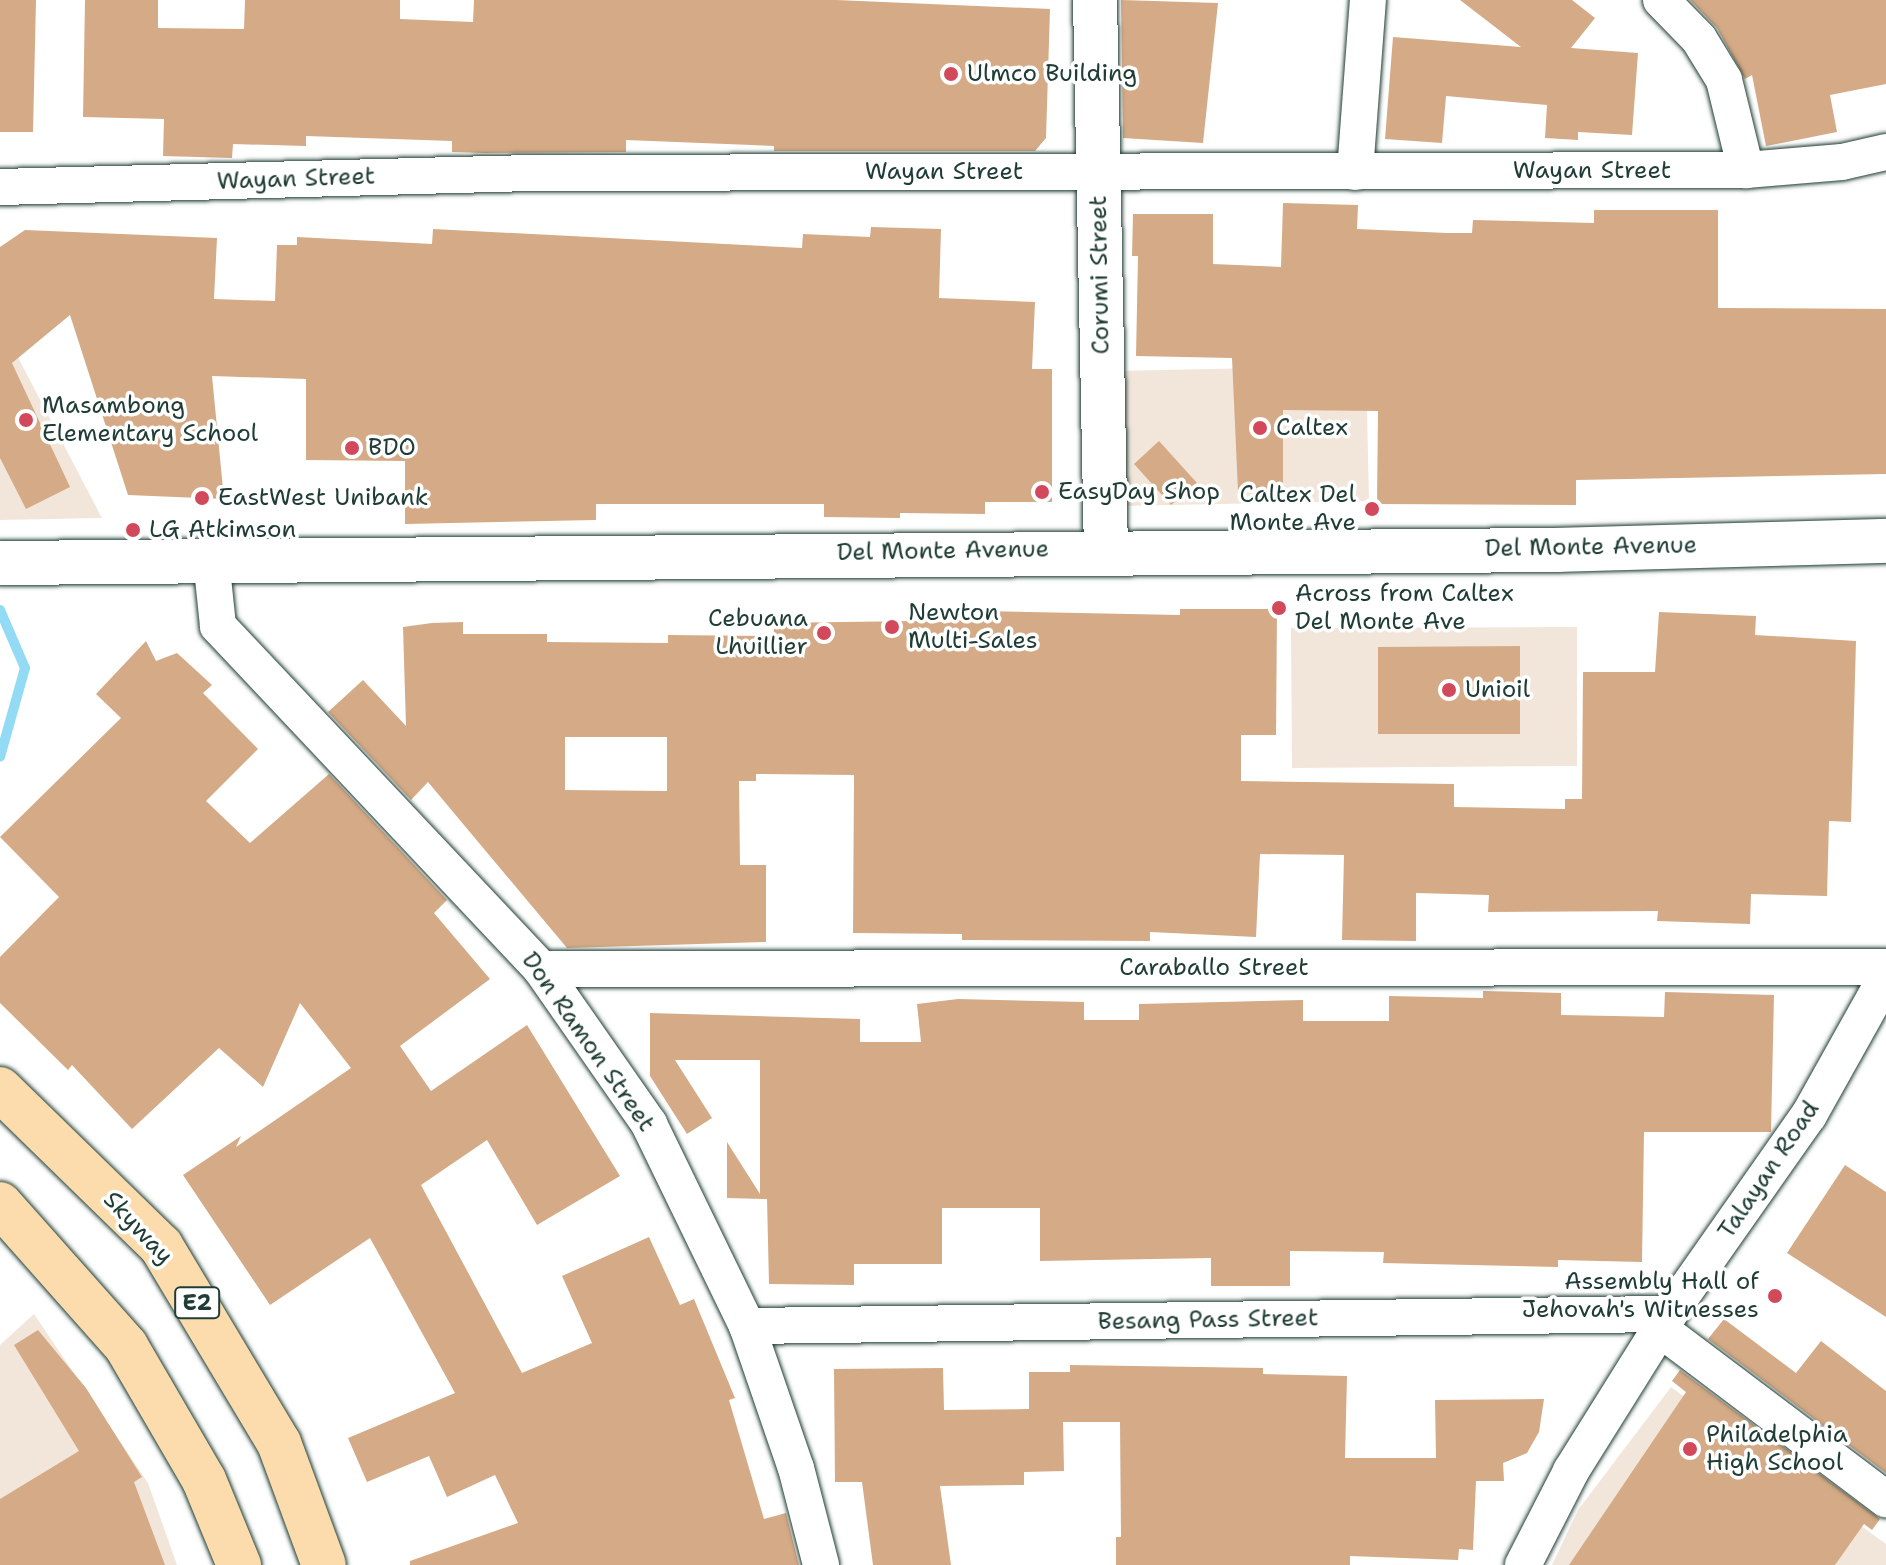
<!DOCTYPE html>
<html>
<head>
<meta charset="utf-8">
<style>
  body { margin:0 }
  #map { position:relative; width:1886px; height:1565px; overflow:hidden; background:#fff; font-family:"Shantell Sans",sans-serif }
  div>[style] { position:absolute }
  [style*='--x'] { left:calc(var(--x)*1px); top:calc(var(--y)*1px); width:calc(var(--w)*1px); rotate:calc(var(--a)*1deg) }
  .built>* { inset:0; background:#f2e6db }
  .stream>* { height:10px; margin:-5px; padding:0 5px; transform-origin:5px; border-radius:5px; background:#93dbf4 }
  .building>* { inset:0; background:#d5aa86 }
  .roads { filter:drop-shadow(0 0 2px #1f3d34) drop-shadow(0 0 2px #1f3d34) }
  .street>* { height:36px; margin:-18px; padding:0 18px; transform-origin:18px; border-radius:18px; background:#fff }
  .secondary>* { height:44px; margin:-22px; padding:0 22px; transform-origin:22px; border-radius:22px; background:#fff }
  .highway>* { height:44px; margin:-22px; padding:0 22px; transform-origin:22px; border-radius:22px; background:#fcdcac }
  .dots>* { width:22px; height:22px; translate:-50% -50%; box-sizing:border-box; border:4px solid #fff; border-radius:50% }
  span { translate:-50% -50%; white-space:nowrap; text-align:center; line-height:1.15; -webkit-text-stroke:7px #fff; paint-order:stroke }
  .shield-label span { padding:2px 6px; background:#fff; border:2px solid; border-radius:6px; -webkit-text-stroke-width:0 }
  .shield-label { font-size:22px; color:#1f3d34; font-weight:700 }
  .poi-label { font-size:24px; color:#1f3d34 }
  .left { translate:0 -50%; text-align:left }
  .right { translate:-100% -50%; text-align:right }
  .street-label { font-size:24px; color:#1f3d34 }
</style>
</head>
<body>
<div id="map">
  <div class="built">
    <i style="clip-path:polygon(0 323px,102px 518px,0 520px)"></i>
    <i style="clip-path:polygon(1366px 366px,1369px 501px,1120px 506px,1112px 371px)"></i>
    <i style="clip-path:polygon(1577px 627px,1577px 766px,1292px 768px,1291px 628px)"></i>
    <i style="clip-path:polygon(34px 1314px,148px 1483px,177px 1565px,0 1565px,0 1345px)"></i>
    <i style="clip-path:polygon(1671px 1387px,1886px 1544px,1886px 1565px,1552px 1565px,1578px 1510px)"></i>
  </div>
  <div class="stream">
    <i style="--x:0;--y:610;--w:63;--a:66.7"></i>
    <i style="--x:25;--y:668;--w:92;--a:105.7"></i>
  </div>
  <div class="building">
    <i style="clip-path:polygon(0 0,36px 0,33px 132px,0 132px)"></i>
    <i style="clip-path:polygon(85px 0,158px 0,158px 28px,244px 29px,245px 0,400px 0,400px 19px,473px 22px,474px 0,836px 0,1050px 9px,1046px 138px,1035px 151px,774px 151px,774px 146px,626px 140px,626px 152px,484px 153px,452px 152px,452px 141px,306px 136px,306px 146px,233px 144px,232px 158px,163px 156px,164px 119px,83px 117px)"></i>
    <i style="clip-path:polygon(1121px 0,1218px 3px,1203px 143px,1123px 138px)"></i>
    <i style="clip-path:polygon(1460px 0,1572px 0,1595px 18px,1571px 48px,1638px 53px,1632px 135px,1578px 132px,1578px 140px,1545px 138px,1547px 105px,1446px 96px,1442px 143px,1385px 139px,1393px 37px,1521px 47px)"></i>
    <i style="clip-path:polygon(1690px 0,1886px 0,1886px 84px,1830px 95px,1837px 132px,1766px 146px,1752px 75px,1745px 79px,1717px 28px)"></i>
    <i style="clip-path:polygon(1283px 203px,1358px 205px,1357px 229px,1447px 233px,1472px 233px,1473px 220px,1594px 223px,1594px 210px,1718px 210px,1718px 308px,1886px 309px,1886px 474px,1576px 480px,1576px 505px,1377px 504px,1378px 411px,1283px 410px,1283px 491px,1238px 491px,1232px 358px,1136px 356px,1138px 256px,1132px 256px,1133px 214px,1213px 214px,1213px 264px,1281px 267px)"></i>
    <i style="clip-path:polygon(871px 227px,941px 229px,939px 298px,1035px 302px,1032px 369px,1052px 369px,1052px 502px,985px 502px,985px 514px,900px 513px,900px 518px,824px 517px,824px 504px,596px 504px,596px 520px,405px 524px,405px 461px,306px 460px,306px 379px,212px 376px,224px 499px,128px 495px,70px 315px,12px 363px,70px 487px,26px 509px,0 458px,0 247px,25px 230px,217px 238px,214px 299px,275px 301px,277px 245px,297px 245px,297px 237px,432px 244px,433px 229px,802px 248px,803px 234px,870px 237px)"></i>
    <i style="clip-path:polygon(1159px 441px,1197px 483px,1171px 505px,1134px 464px)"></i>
    <i style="clip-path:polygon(evenodd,1180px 609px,1277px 609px,1276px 735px,1241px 735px,1241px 781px,1454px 784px,1454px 807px,1565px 809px,1565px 799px,1582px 799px,1583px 672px,1655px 672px,1659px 612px,1756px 616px,1755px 635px,1856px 641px,1851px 822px,1829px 821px,1827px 896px,1751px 894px,1750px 924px,1657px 921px,1658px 911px,1488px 912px,1489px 895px,1416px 893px,1416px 941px,1342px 940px,1344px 855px,1260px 854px,1256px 937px,1150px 932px,1150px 941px,962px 940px,962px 934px,853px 933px,854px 775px,756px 774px,756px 781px,739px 781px,740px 865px,766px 865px,766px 942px,567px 948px,428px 782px,411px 800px,328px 712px,363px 680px,406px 726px,403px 627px,432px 623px,463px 622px,463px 634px,547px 634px,547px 642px,668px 643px,668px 635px,774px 636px,774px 623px,981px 620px,981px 611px,1180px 615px,1180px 609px,565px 737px,667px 737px,667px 791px,565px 790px,565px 737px)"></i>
    <i style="clip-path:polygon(146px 641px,156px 661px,177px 653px,212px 685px,203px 693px,258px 749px,206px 801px,250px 843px,329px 774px,447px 900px,434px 913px,490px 979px,400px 1046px,431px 1091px,527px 1025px,620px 1176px,537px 1225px,487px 1140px,421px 1185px,522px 1373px,592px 1343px,562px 1276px,649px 1237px,680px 1305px,694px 1299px,735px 1398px,729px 1400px,764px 1519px,786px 1513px,799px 1565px,410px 1565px,410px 1561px,518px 1523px,495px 1475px,447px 1497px,429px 1456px,367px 1482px,348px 1438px,455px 1393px,370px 1238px,270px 1305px,183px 1175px,241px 1136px,236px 1147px,351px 1068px,300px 1003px,263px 1087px,219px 1048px,132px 1129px,72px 1065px,68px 1070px,0 1003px,0 957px,59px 897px,0 837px,121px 718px,96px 694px)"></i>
    <i style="clip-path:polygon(1520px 646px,1520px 734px,1378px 734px,1378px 647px)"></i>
    <i style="clip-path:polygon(1483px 991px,1561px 993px,1561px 1015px,1664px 1017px,1665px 992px,1774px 995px,1771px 1132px,1644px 1132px,1642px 1262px,1558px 1260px,1558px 1267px,1383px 1263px,1384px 1252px,1290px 1251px,1290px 1286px,1211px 1286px,1211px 1258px,1040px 1261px,1040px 1208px,942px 1208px,942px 1264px,854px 1264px,854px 1285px,769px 1284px,767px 1199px,727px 1198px,727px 1142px,760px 1194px,760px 1060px,675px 1060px,712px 1118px,687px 1134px,650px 1076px,650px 1013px,860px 1019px,860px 1042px,921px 1042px,917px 1004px,958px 999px,1084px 1002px,1084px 1020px,1139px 1020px,1139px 1004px,1303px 1000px,1303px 1021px,1389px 1021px,1389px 996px,1483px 998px)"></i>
    <i style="clip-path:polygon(1845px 1165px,1886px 1192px,1886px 1317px,1787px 1253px)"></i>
    <i style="clip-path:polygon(1724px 1319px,1796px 1373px,1821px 1341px,1886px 1391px,1886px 1473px,1708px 1339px)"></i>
    <i style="clip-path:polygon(38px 1330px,86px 1388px,142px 1477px,134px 1482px,165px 1565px,0 1565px,0 1499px,79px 1451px,14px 1345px)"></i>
    <i style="clip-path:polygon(1070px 1365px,1263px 1368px,1263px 1374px,1347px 1376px,1345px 1458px,1436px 1458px,1435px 1400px,1544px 1399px,1539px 1432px,1527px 1453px,1503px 1463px,1504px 1481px,1476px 1481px,1473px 1550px,1459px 1549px,1458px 1560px,1350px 1556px,1350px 1565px,1116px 1565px,1116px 1537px,1121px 1537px,1120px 1422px,1063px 1422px,1064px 1471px,1024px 1472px,1024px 1485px,940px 1486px,951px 1565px,873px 1565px,862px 1482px,835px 1482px,834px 1369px,943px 1368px,944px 1410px,1029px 1409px,1029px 1372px,1070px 1372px)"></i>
    <i style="clip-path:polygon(1680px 1370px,1880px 1519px,1872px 1530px,1864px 1524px,1835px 1565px,1569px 1565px,1686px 1392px,1672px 1381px)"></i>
  </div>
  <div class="roads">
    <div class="street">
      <i style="--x:1661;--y:0;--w:54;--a:45.7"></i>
      <i style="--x:1699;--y:39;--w:48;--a:58.6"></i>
      <i style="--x:1724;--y:80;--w:93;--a:76.3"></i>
      <i style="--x:1355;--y:172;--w:172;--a:-85.7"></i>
      <i style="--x:0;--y:187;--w:531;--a:-1.51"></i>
      <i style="--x:531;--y:173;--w:1215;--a:-0.14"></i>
      <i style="--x:1746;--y:170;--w:96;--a:-4.8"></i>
      <i style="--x:1842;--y:162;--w:45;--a:-12.8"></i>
      <i style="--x:211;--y:559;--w:67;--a:84"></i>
      <i style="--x:218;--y:626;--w:471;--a:46.7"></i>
      <i style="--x:541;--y:969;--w:189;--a:55.1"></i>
      <i style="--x:649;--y:1124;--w:225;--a:64.1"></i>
      <i style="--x:747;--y:1326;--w:150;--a:71"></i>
      <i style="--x:796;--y:1468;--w:100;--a:75.5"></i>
      <i style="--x:541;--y:969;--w:1345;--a:-0.09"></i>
      <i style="--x:747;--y:1326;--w:922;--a:-0.75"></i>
      <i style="--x:1660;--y:1329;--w:283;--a:37"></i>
      <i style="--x:1523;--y:1565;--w:106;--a:-62.9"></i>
      <i style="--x:1571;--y:1471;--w:185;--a:-58"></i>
      <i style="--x:1669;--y:1314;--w:243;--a:-54.9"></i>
      <i style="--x:1809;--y:1115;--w:158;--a:-60.8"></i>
    </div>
    <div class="secondary">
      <i style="--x:1095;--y:0;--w:551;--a:88.86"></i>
      <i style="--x:0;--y:563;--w:1558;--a:-0.48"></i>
      <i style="--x:1558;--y:550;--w:328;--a:-1.6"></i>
    </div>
    <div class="highway">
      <i style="--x:0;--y:1089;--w:225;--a:44.3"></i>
      <i style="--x:161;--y:1246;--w:230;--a:59.1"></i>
      <i style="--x:279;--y:1443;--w:130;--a:69.8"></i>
      <i style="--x:0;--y:1204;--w:190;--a:48.4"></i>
      <i style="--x:126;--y:1346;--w:155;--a:59.8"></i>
      <i style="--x:204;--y:1480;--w:92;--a:67.6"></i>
    </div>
  </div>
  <div class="dots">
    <i style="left:951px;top:74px;background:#d1495b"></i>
    <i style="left:26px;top:420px;background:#d1495b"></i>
    <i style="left:1260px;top:428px;background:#d1495b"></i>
    <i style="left:352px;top:448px;background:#d1495b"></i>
    <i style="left:1042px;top:492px;background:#d1495b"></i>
    <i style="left:202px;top:498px;background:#d1495b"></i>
    <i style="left:1372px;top:509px;background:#d1495b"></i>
    <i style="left:133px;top:530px;background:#d1495b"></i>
    <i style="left:1279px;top:608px;background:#d1495b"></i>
    <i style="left:892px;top:627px;background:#d1495b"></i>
    <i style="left:824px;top:633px;background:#d1495b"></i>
    <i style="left:1449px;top:690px;background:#d1495b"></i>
    <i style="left:1775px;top:1296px;background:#d1495b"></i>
    <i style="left:1690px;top:1449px;background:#d1495b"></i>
  </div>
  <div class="shield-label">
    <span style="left:197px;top:1303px">E2</span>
  </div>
  <div class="poi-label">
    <span class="left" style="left:967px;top:74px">Ulmco Building</span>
    <span class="left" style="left:42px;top:420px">Masambong<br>Elementary School</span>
    <span class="left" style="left:1276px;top:428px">Caltex</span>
    <span class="left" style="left:368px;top:448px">BDO</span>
    <span class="left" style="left:1058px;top:492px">EasyDay Shop</span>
    <span class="right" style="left:1356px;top:509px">Caltex Del<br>Monte Ave</span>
    <span class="left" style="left:218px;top:498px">EastWest Unibank</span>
    <span class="left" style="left:149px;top:530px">LG Atkimson</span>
    <span class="left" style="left:1295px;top:608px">Across from Caltex<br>Del Monte Ave</span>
    <span class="left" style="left:908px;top:627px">Newton<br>Multi-Sales</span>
    <span class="right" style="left:808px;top:633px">Cebuana<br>Lhuillier</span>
    <span class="left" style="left:1465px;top:690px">Unioil</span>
    <span class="right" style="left:1759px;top:1296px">Assembly Hall of<br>Jehovah's Witnesses</span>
    <span class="left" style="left:1706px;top:1449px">Philadelphia<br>High School</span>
  </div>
  <div class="street-label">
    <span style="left:1592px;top:171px">Wayan Street</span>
    <span style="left:944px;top:172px">Wayan Street</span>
    <span style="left:296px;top:179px;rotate:-2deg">Wayan Street</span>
    <span style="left:1100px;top:275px;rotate:-91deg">Corumi Street</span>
    <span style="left:1591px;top:547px;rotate:-1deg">Del Monte Avenue</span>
    <span style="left:943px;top:551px;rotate:-1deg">Del Monte Avenue</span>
    <span style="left:1214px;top:968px">Caraballo Street</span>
    <span style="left:588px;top:1042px;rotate:55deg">Don Ramon Street</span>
    <span style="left:1769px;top:1170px;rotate:-56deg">Talayan Road</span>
    <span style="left:138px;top:1228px;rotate:47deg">Skyway</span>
    <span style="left:1208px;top:1320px;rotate:-1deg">Besang Pass Street</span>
  </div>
</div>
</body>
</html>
